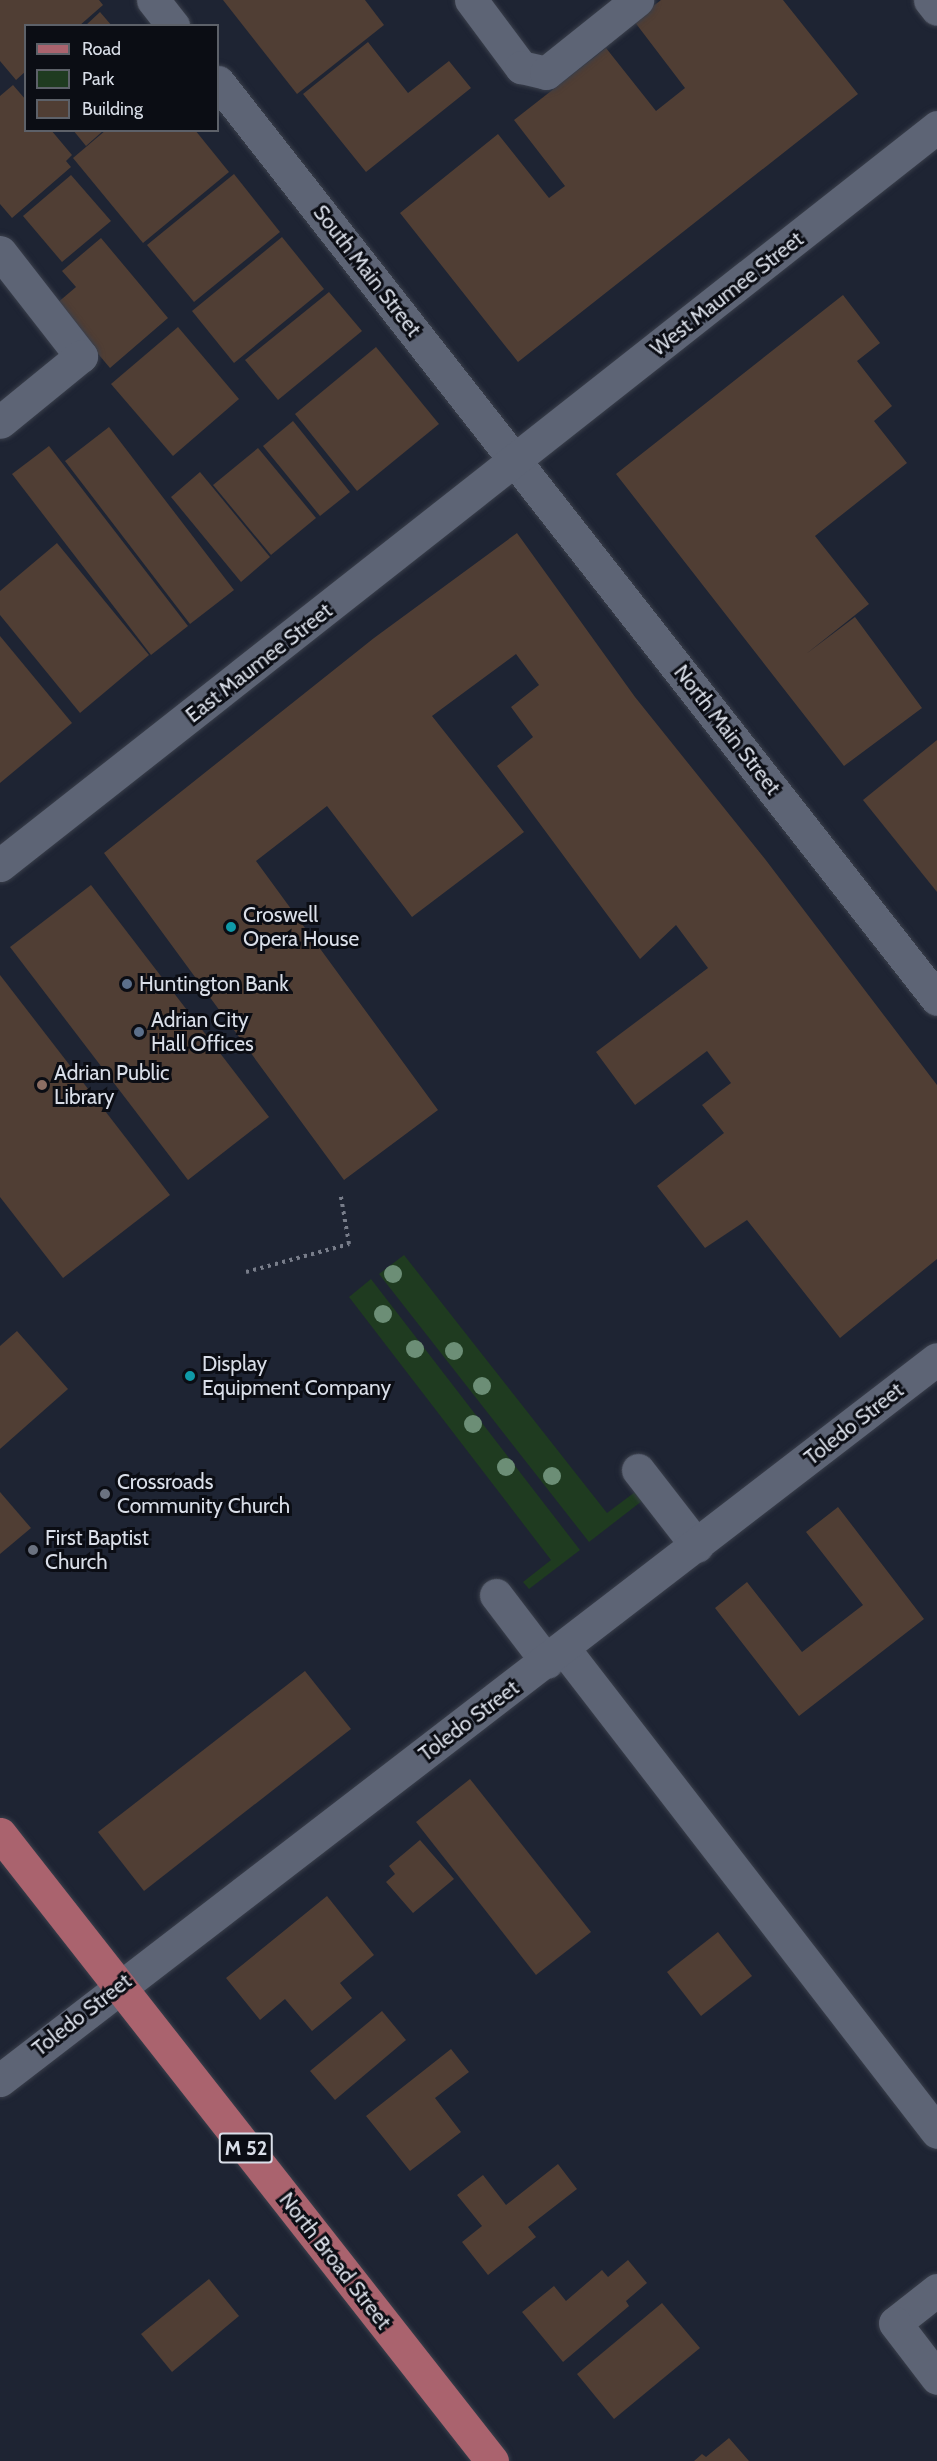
<!DOCTYPE html>
<html>
<head>
<meta charset="utf-8">
<style>
  body { margin:0 }
  #map { position:relative; width:937px; height:2461px; overflow:hidden; background:#1e2433; font-family:Cabin,sans-serif }
  div>[style] { position:absolute }
  [style*='--x'] { left:calc(var(--x)*1px); top:calc(var(--y)*1px); width:calc(var(--w)*1px); rotate:calc(var(--a)*1deg) }
  .green>* { inset:0; background:#1f3b20 }
  .building>* { inset:0; background:#503e34 }
  .path>* { height:4px; margin-top:-2px; transform-origin:0; background:repeating-linear-gradient(90deg,#787d8a 0 3px,transparent 0 7.5px) }
  .roads { filter:drop-shadow(0 0 2px #3a3f4b) drop-shadow(0 0 2px #3a3f4b) }
  .minor>* { height:33px; margin:-16.5px; padding:0 16.5px; transform-origin:16.5px; border-radius:16.5px; background:#5d6475 }
  .major>* { height:33px; margin:-16.5px; padding:0 16.5px; transform-origin:16.5px; border-radius:16.5px; background:#aa636e }
  .trees>* { width:18px; height:18px; margin:-9px; border-radius:50%; background:#6c8e76 }
  .dots>* { width:16px; height:16px; translate:-50% -50%; box-sizing:border-box; border:3px solid #0b0d14; border-radius:50% }
  span { translate:-50% -50%; white-space:nowrap; text-align:center; line-height:1.15; -webkit-text-stroke:6px #0b0d14; paint-order:stroke }
  .shield-label span { padding:2px 4px; background:#0b0d14; border:2px solid; border-radius:4px; -webkit-text-stroke-width:0 }
  .shield-label { font-size:20px; color:#d9dee8; font-weight:700 }
  .street-label { font-size:21px; color:#d9dee8 }
  .poi-label { font-size:21px; color:#d9dee8 }
  .left { translate:0 -50%; text-align:left }
  .legend { position:absolute; left:24px; top:24px; width:195px; height:108px; box-sizing:border-box; background:#0b0d14; border:2px solid #5d6169; margin:0; padding:8px 10px; list-style:none; font-size:18px; color:#d9dee8 }
  .legend li { display:flex; align-items:center; gap:12px; height:30px }
  .legend b { width:30px; border:2px solid #5d6169 }
</style>
</head>
<body>
<div id="map">
  <div class="green">
    <i style="clip-path:polygon(404px 1255px,607px 1513px,635px 1492px,642px 1501px,589px 1542px,379px 1274px)"></i>
    <i style="clip-path:polygon(371px 1279px,580px 1550px,529px 1589px,523px 1582px,551px 1560px,349px 1297px)"></i>
  </div>
  <div class="building">
    <i style="clip-path:polygon(0 0,99px 0,103px 5px,79px 26px,26px 26px,26px 71px,16px 80px,0 61px)"></i>
    <i style="clip-path:polygon(223px 0,365px 0,384px 25px,297px 94px)"></i>
    <i style="clip-path:polygon(661px 0,783px 0,858px 94px,518px 362px,400px 213px,498px 134px,549px 198px,565px 186px,514px 120px,606px 48px,656px 111px,685px 88px,634px 21px)"></i>
    <i style="clip-path:polygon(100px 12px,112px 26px,85px 26px)"></i>
    <i style="clip-path:polygon(368px 42px,408px 93px,449px 61px,471px 88px,366px 172px,303px 94px)"></i>
    <i style="clip-path:polygon(13px 85px,26px 100px,26px 130px,51px 130px,72px 155px,66px 161px,71px 167px,12px 218px,0 204px,0 96px)"></i>
    <i style="clip-path:polygon(73px 130px,104px 130px,86px 146px)"></i>
    <i style="clip-path:polygon(106px 130px,195px 130px,229px 172px,143px 243px,73px 158px)"></i>
    <i style="clip-path:polygon(234px 174px,280px 232px,194px 302px,147px 245px)"></i>
    <i style="clip-path:polygon(71px 175px,111px 221px,62px 262px,23px 216px)"></i>
    <i style="clip-path:polygon(282px 237px,324px 289px,234px 363px,192px 311px)"></i>
    <i style="clip-path:polygon(101px 238px,168px 318px,110px 368px,56px 304px,76px 287px,62px 271px)"></i>
    <i style="clip-path:polygon(329px 292px,362px 331px,278px 400px,245px 360px)"></i>
    <i style="clip-path:polygon(843px 295px,880px 343px,857px 361px,892px 406px,874px 421px,907px 463px,815px 536px,869px 604px,806px 654px,855px 617px,922px 708px,844px 766px,616px 474px)"></i>
    <i style="clip-path:polygon(178px 327px,239px 399px,173px 456px,111px 384px)"></i>
    <i style="clip-path:polygon(376px 347px,439px 424px,357px 491px,295px 414px)"></i>
    <i style="clip-path:polygon(293px 421px,350px 492px,320px 516px,263px 446px)"></i>
    <i style="clip-path:polygon(109px 427px,234px 590px,190px 624px,65px 461px)"></i>
    <i style="clip-path:polygon(49px 446px,188px 626px,151px 655px,12px 474px)"></i>
    <i style="clip-path:polygon(258px 448px,316px 518px,271px 555px,213px 485px)"></i>
    <i style="clip-path:polygon(200px 472px,270px 557px,241px 582px,171px 497px)"></i>
    <i style="clip-path:polygon(517px 533px,635px 697px,765px 859px,937px 1085px,937px 1259px,840px 1338px,747px 1220px,705px 1248px,657px 1186px,724px 1133px,702px 1105px,731px 1083px,707px 1051px,635px 1105px,596px 1052px,708px 968px,676px 925px,640px 959px,497px 766px,533px 737px,511px 707px,539px 685px,516px 654px,432px 716px,524px 832px,412px 917px,327px 806px,256px 861px,438px 1110px,344px 1180px,104px 853px,374px 638px)"></i>
    <i style="clip-path:polygon(57px 543px,149px 655px,80px 713px,0 615px,0 591px)"></i>
    <i style="clip-path:polygon(0 636px,72px 723px,0 783px)"></i>
    <i style="clip-path:polygon(937px 740px,937px 892px,863px 800px)"></i>
    <i style="clip-path:polygon(91px 885px,269px 1117px,188px 1180px,10px 947px)"></i>
    <i style="clip-path:polygon(0 975px,170px 1195px,63px 1278px,0 1197px)"></i>
    <i style="clip-path:polygon(17px 1331px,68px 1389px,0 1449px,0 1346px)"></i>
    <i style="clip-path:polygon(0 1492px,31px 1528px,0 1554px)"></i>
    <i style="clip-path:polygon(838px 1507px,924px 1619px,799px 1716px,715px 1608px,747px 1582px,802px 1652px,863px 1605px,806px 1532px)"></i>
    <i style="clip-path:polygon(305px 1671px,351px 1729px,144px 1891px,98px 1832px)"></i>
    <i style="clip-path:polygon(470px 1779px,591px 1932px,536px 1975px,416px 1822px)"></i>
    <i style="clip-path:polygon(420px 1840px,454px 1879px,413px 1913px,386px 1882px,395px 1874px,389px 1866px)"></i>
    <i style="clip-path:polygon(327px 1896px,374px 1955px,340px 1983px,352px 1998px,312px 2031px,285px 1999px,260px 2020px,226px 1978px)"></i>
    <i style="clip-path:polygon(718px 1932px,752px 1976px,701px 2016px,667px 1972px)"></i>
    <i style="clip-path:polygon(382px 2011px,406px 2040px,335px 2100px,310px 2071px)"></i>
    <i style="clip-path:polygon(451px 2049px,469px 2072px,435px 2098px,461px 2132px,410px 2171px,366px 2116px)"></i>
    <i style="clip-path:polygon(558px 2164px,577px 2189px,528px 2227px,536px 2237px,488px 2275px,462px 2242px,482px 2226px,457px 2195px,483px 2175px,506px 2205px)"></i>
    <i style="clip-path:polygon(628px 2260px,647px 2283px,626px 2301px,629px 2306px,563px 2362px,522px 2312px,554px 2286px,566px 2301px,602px 2270px,608px 2277px)"></i>
    <i style="clip-path:polygon(209px 2279px,239px 2316px,172px 2372px,141px 2334px)"></i>
    <i style="clip-path:polygon(662px 2303px,700px 2348px,614px 2419px,577px 2374px)"></i>
    <i style="clip-path:polygon(729px 2438px,749px 2461px,694px 2461px,702px 2454px,706px 2457px)"></i>
  </div>
  <div class="path">
    <i style="--x:246;--y:1272;--w:107;--a:-15.2"></i>
    <i style="--x:349;--y:1244;--w:48;--a:-99.7"></i>
  </div>
  <div class="roads">
    <div class="minor">
      <i style="--x:153;--y:0;--w:33;--a:52"></i>
      <i style="--x:471;--y:0;--w:84;--a:53.3"></i>
      <i style="--x:521;--y:67;--w:26;--a:13"></i>
      <i style="--x:546;--y:73;--w:117;--a:-38.7"></i>
      <i style="--x:930;--y:0;--w:11;--a:52"></i>
      <i style="--x:218;--y:82;--w:1165;--a:51.9"></i>
      <i style="--x:0;--y:252;--w:132;--a:52.1"></i>
      <i style="--x:81;--y:356;--w:104;--a:140.8"></i>
      <i style="--x:0;--y:865;--w:1193;--a:-38.22"></i>
      <i style="--x:638;--y:1470;--w:96;--a:52.2"></i>
      <i style="--x:496;--y:1595;--w:84;--a:52.7"></i>
      <i style="--x:564;--y:1649;--w:610;--a:52.32"></i>
      <i style="--x:0;--y:2080;--w:1182;--a:-37.58"></i>
      <i style="--x:937;--y:2290;--w:53;--a:141.8"></i>
      <i style="--x:895;--y:2323;--w:69;--a:52.6"></i>
    </div>
    <div class="major">
      <i style="--x:0;--y:1834;--w:797;--a:51.88"></i>
    </div>
  </div>
  <div class="trees">
    <i style="left:393px;top:1274px"></i>
    <i style="left:383px;top:1314px"></i>
    <i style="left:415px;top:1349px"></i>
    <i style="left:454px;top:1351px"></i>
    <i style="left:482px;top:1386px"></i>
    <i style="left:473px;top:1424px"></i>
    <i style="left:506px;top:1467px"></i>
    <i style="left:552px;top:1476px"></i>
  </div>
  <div class="dots">
    <i style="left:231px;top:927px;background:#0f9aa8"></i>
    <i style="left:127px;top:984px;background:#5c6f8a"></i>
    <i style="left:139px;top:1032px;background:#5c6f8a"></i>
    <i style="left:42px;top:1085px;background:#8d6e63"></i>
    <i style="left:190px;top:1376px;background:#0f9aa8"></i>
    <i style="left:105px;top:1494px;background:#6b7280"></i>
    <i style="left:33px;top:1550px;background:#6b7280"></i>
  </div>
  <div class="shield-label">
    <span style="left:246px;top:2148px">M 52</span>
  </div>
  <div class="street-label">
    <span style="left:367px;top:271px;rotate:52deg">South Main Street</span>
    <span style="left:727px;top:294px;rotate:-38deg">West Maumee Street</span>
    <span style="left:259px;top:663px;rotate:-38deg">East Maumee Street</span>
    <span style="left:727px;top:730px;rotate:52deg">North Main Street</span>
    <span style="left:854px;top:1424px;rotate:-38deg">Toledo Street</span>
    <span style="left:469px;top:1721px;rotate:-37deg">Toledo Street</span>
    <span style="left:82px;top:2015px;rotate:-38deg">Toledo Street</span>
    <span style="left:335px;top:2261px;rotate:52deg">North Broad Street</span>
  </div>
  <div class="poi-label">
    <span class="left" style="left:243px;top:927px">Croswell<br>Opera House</span>
    <span class="left" style="left:139px;top:984px">Huntington Bank</span>
    <span class="left" style="left:151px;top:1032px">Adrian City<br>Hall Offices</span>
    <span class="left" style="left:54px;top:1085px">Adrian Public<br>Library</span>
    <span class="left" style="left:202px;top:1376px">Display<br>Equipment Company</span>
    <span class="left" style="left:117px;top:1494px">Crossroads<br>Community Church</span>
    <span class="left" style="left:45px;top:1550px">First Baptist<br>Church</span>
  </div>
  <ul class="legend">
  <li><b style="height:8px;background:#aa636e"></b>Road</li>
  <li><b style="height:16px;background:#1f3b20"></b>Park</li>
  <li><b style="height:16px;background:#503e34"></b>Building</li>
  </ul>
</div>
</body>
</html>
